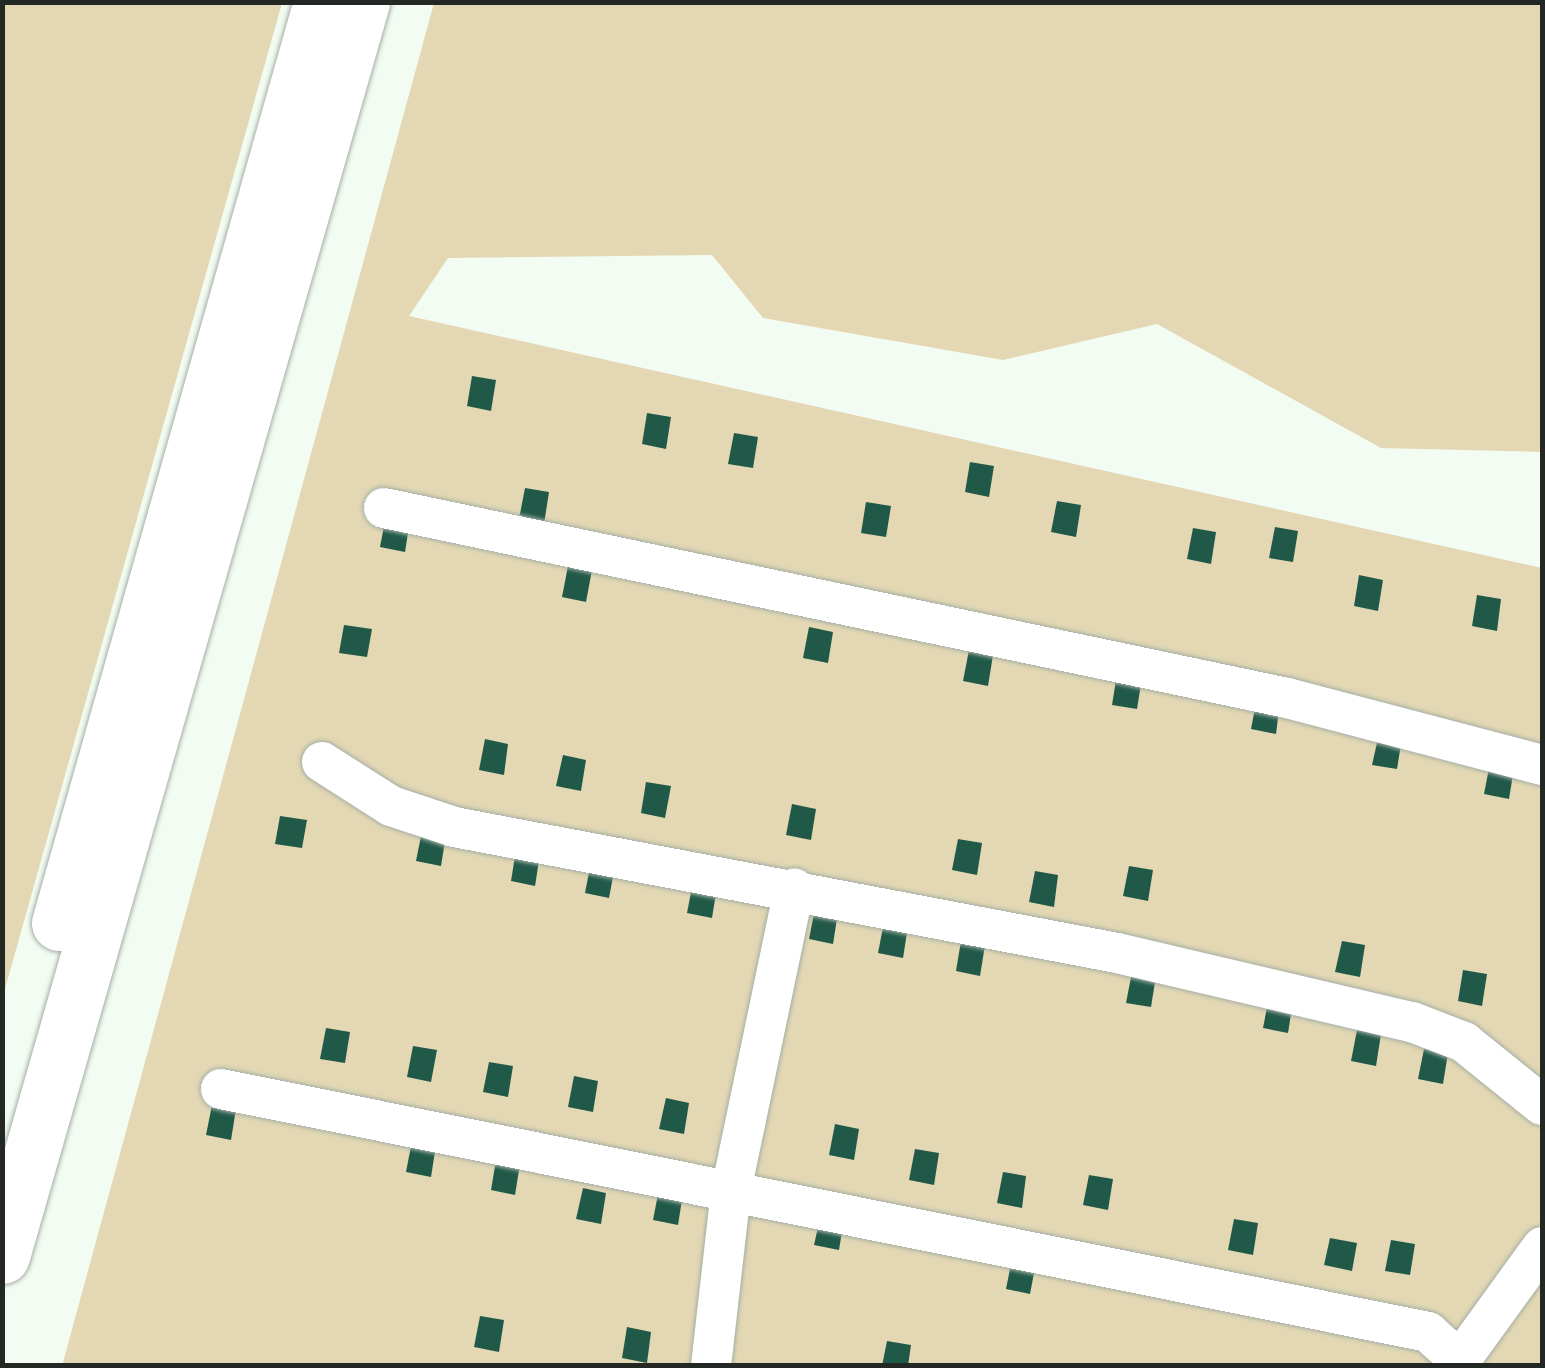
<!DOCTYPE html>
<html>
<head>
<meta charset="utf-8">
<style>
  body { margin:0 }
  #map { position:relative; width:1545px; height:1368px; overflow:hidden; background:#f2fcf2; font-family:"Exo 2",sans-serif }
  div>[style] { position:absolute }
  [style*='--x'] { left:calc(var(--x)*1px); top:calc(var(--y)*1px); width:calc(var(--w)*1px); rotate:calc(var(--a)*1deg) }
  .green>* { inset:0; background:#e4d8b4 }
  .building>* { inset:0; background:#215949 }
  .roads { filter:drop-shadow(0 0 2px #a5afa5) drop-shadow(0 0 2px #a5afa5) }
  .minor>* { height:40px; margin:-20px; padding:0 20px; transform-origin:20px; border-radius:20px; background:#fff }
  .highway>* { height:55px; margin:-27.5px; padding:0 27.5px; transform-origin:27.5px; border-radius:27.5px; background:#fff }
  span { translate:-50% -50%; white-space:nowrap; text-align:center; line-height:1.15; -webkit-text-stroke:10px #f2fcf2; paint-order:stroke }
  .frame { position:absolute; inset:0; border:5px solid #242824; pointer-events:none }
</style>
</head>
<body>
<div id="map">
  <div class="green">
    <i style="clip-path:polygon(3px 2px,282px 3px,3px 996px,2px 3px)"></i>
    <i style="clip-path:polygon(434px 3px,1542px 3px,1542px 452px,1381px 448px,1157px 324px,1003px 360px,763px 318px,712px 255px,448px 258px,409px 316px,1542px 568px,1542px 1365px,62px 1366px)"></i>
  </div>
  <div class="building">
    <i style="clip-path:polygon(472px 376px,496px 380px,491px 411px,467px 406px)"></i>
    <i style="clip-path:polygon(647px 413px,671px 417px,666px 449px,642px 444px)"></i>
    <i style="clip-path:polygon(734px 433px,758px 437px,753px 468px,728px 464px)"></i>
    <i style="clip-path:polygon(970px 462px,994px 466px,989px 497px,965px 492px)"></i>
    <i style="clip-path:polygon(525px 488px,549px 492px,544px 524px,519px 519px)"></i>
    <i style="clip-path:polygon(1057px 501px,1081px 505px,1076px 537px,1051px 532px)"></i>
    <i style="clip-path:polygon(866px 502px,891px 506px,886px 537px,861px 533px)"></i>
    <i style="clip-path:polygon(386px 516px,410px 520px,405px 552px,380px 547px)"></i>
    <i style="clip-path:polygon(1275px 527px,1298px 531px,1293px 562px,1269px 558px)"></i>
    <i style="clip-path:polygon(1193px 528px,1216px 532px,1211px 564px,1187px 559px)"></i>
    <i style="clip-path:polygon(568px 566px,592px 570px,586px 602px,562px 597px)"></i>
    <i style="clip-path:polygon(1359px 575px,1383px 580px,1378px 611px,1354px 606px)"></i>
    <i style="clip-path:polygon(1477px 595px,1501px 599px,1497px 631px,1472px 626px)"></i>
    <i style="clip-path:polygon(344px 625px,372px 629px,367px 657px,339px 653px)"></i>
    <i style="clip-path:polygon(809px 627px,833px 632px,828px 663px,803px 658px)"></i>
    <i style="clip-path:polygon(969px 650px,993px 655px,988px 686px,963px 681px)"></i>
    <i style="clip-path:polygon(1117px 674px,1142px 678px,1137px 709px,1112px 705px)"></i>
    <i style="clip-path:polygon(1257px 698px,1280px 702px,1276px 734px,1251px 729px)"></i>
    <i style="clip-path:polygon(1379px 734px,1402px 738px,1397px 769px,1372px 765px)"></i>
    <i style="clip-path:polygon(485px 739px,508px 744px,504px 775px,479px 770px)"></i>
    <i style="clip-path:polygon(563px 755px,586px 760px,581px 791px,556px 786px)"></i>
    <i style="clip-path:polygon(1490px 763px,1514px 768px,1509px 799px,1484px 794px)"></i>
    <i style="clip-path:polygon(646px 782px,671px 786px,665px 818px,641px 813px)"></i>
    <i style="clip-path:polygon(792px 804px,816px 809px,811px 840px,786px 835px)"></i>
    <i style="clip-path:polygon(280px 816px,307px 820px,302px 848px,275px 844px)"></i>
    <i style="clip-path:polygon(422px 831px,446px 835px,441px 866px,416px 861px)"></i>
    <i style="clip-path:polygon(958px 839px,982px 843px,977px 875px,952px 870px)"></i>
    <i style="clip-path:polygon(516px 850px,540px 854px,535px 886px,511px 881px)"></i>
    <i style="clip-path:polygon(591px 862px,615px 866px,609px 898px,585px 893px)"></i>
    <i style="clip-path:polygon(1129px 866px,1153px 870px,1148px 901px,1123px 896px)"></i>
    <i style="clip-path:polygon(1035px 871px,1058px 875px,1054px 907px,1029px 902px)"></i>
    <i style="clip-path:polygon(693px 882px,717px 887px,712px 918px,687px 913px)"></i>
    <i style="clip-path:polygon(815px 908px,838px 912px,833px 944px,809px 939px)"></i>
    <i style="clip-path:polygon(884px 922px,908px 926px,903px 958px,878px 953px)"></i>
    <i style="clip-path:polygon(961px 941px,985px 945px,980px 976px,956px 971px)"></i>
    <i style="clip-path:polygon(1342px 941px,1365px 945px,1360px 977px,1335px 972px)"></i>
    <i style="clip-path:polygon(1463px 970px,1487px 974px,1482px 1006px,1458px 1001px)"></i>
    <i style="clip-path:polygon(1132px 972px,1156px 976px,1151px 1007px,1126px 1003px)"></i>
    <i style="clip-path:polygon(1269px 997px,1293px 1002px,1288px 1033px,1263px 1028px)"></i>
    <i style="clip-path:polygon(326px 1028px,350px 1032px,345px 1063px,320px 1059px)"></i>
    <i style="clip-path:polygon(1357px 1030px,1381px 1034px,1376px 1066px,1351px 1061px)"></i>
    <i style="clip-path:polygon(413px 1046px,437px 1050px,431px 1082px,407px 1077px)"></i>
    <i style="clip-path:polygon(1424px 1049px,1448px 1053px,1443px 1084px,1418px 1079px)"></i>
    <i style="clip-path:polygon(489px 1062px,513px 1066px,508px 1097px,483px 1092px)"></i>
    <i style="clip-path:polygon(574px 1076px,598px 1081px,593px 1112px,568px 1107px)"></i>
    <i style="clip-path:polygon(666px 1098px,689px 1103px,684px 1134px,659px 1129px)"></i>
    <i style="clip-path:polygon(212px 1105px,236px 1109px,231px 1140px,206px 1135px)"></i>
    <i style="clip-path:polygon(835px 1124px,859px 1129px,854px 1160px,829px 1155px)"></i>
    <i style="clip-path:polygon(412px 1141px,436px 1145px,431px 1177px,406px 1172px)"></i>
    <i style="clip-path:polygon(915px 1149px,939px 1153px,934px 1185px,909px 1180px)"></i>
    <i style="clip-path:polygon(496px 1160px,520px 1164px,515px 1195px,491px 1190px)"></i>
    <i style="clip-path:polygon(1003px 1172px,1026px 1176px,1022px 1208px,997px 1203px)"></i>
    <i style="clip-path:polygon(1089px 1175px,1113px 1179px,1108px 1210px,1083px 1205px)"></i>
    <i style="clip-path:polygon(583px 1188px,606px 1193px,601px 1224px,576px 1219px)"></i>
    <i style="clip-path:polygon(659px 1189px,683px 1193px,678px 1225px,653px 1220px)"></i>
    <i style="clip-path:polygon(821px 1214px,844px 1219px,839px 1250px,814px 1245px)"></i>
    <i style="clip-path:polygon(1234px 1219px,1258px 1223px,1253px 1255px,1228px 1250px)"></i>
    <i style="clip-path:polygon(1330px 1238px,1357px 1243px,1352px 1271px,1324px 1265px)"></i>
    <i style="clip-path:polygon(1391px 1240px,1415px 1244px,1410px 1275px,1385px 1271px)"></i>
    <i style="clip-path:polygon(1012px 1259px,1036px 1263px,1030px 1294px,1006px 1289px)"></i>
    <i style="clip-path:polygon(480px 1316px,504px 1320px,499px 1352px,474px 1347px)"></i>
    <i style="clip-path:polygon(627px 1327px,651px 1332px,647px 1363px,622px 1358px)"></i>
    <i style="clip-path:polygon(887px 1341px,911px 1345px,908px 1366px,882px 1366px)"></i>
  </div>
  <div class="roads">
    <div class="minor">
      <i style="--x:384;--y:508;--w:923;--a:11.88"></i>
      <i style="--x:1287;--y:698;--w:264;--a:14.7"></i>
      <i style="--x:322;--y:762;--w:82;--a:32.5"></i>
      <i style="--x:391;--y:806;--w:66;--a:18.4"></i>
      <i style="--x:454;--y:827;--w:675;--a:10.76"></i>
      <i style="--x:1117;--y:953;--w:303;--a:13.2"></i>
      <i style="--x:1412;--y:1022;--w:56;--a:21"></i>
      <i style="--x:1464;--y:1042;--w:100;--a:38.9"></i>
      <i style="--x:221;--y:1089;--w:1231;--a:11.38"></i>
      <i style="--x:1428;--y:1332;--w:42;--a:42.1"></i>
      <i style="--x:711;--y:1366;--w:176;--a:-83.5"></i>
      <i style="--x:731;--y:1191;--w:309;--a:-78.2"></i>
      <i style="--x:1456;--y:1366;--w:147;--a:-54.1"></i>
    </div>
    <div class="highway">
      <i style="--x:59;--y:923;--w:958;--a:-74.12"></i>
      <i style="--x:2;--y:1256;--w:1305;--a:-73.98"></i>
    </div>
  </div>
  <div class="frame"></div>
</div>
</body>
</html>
